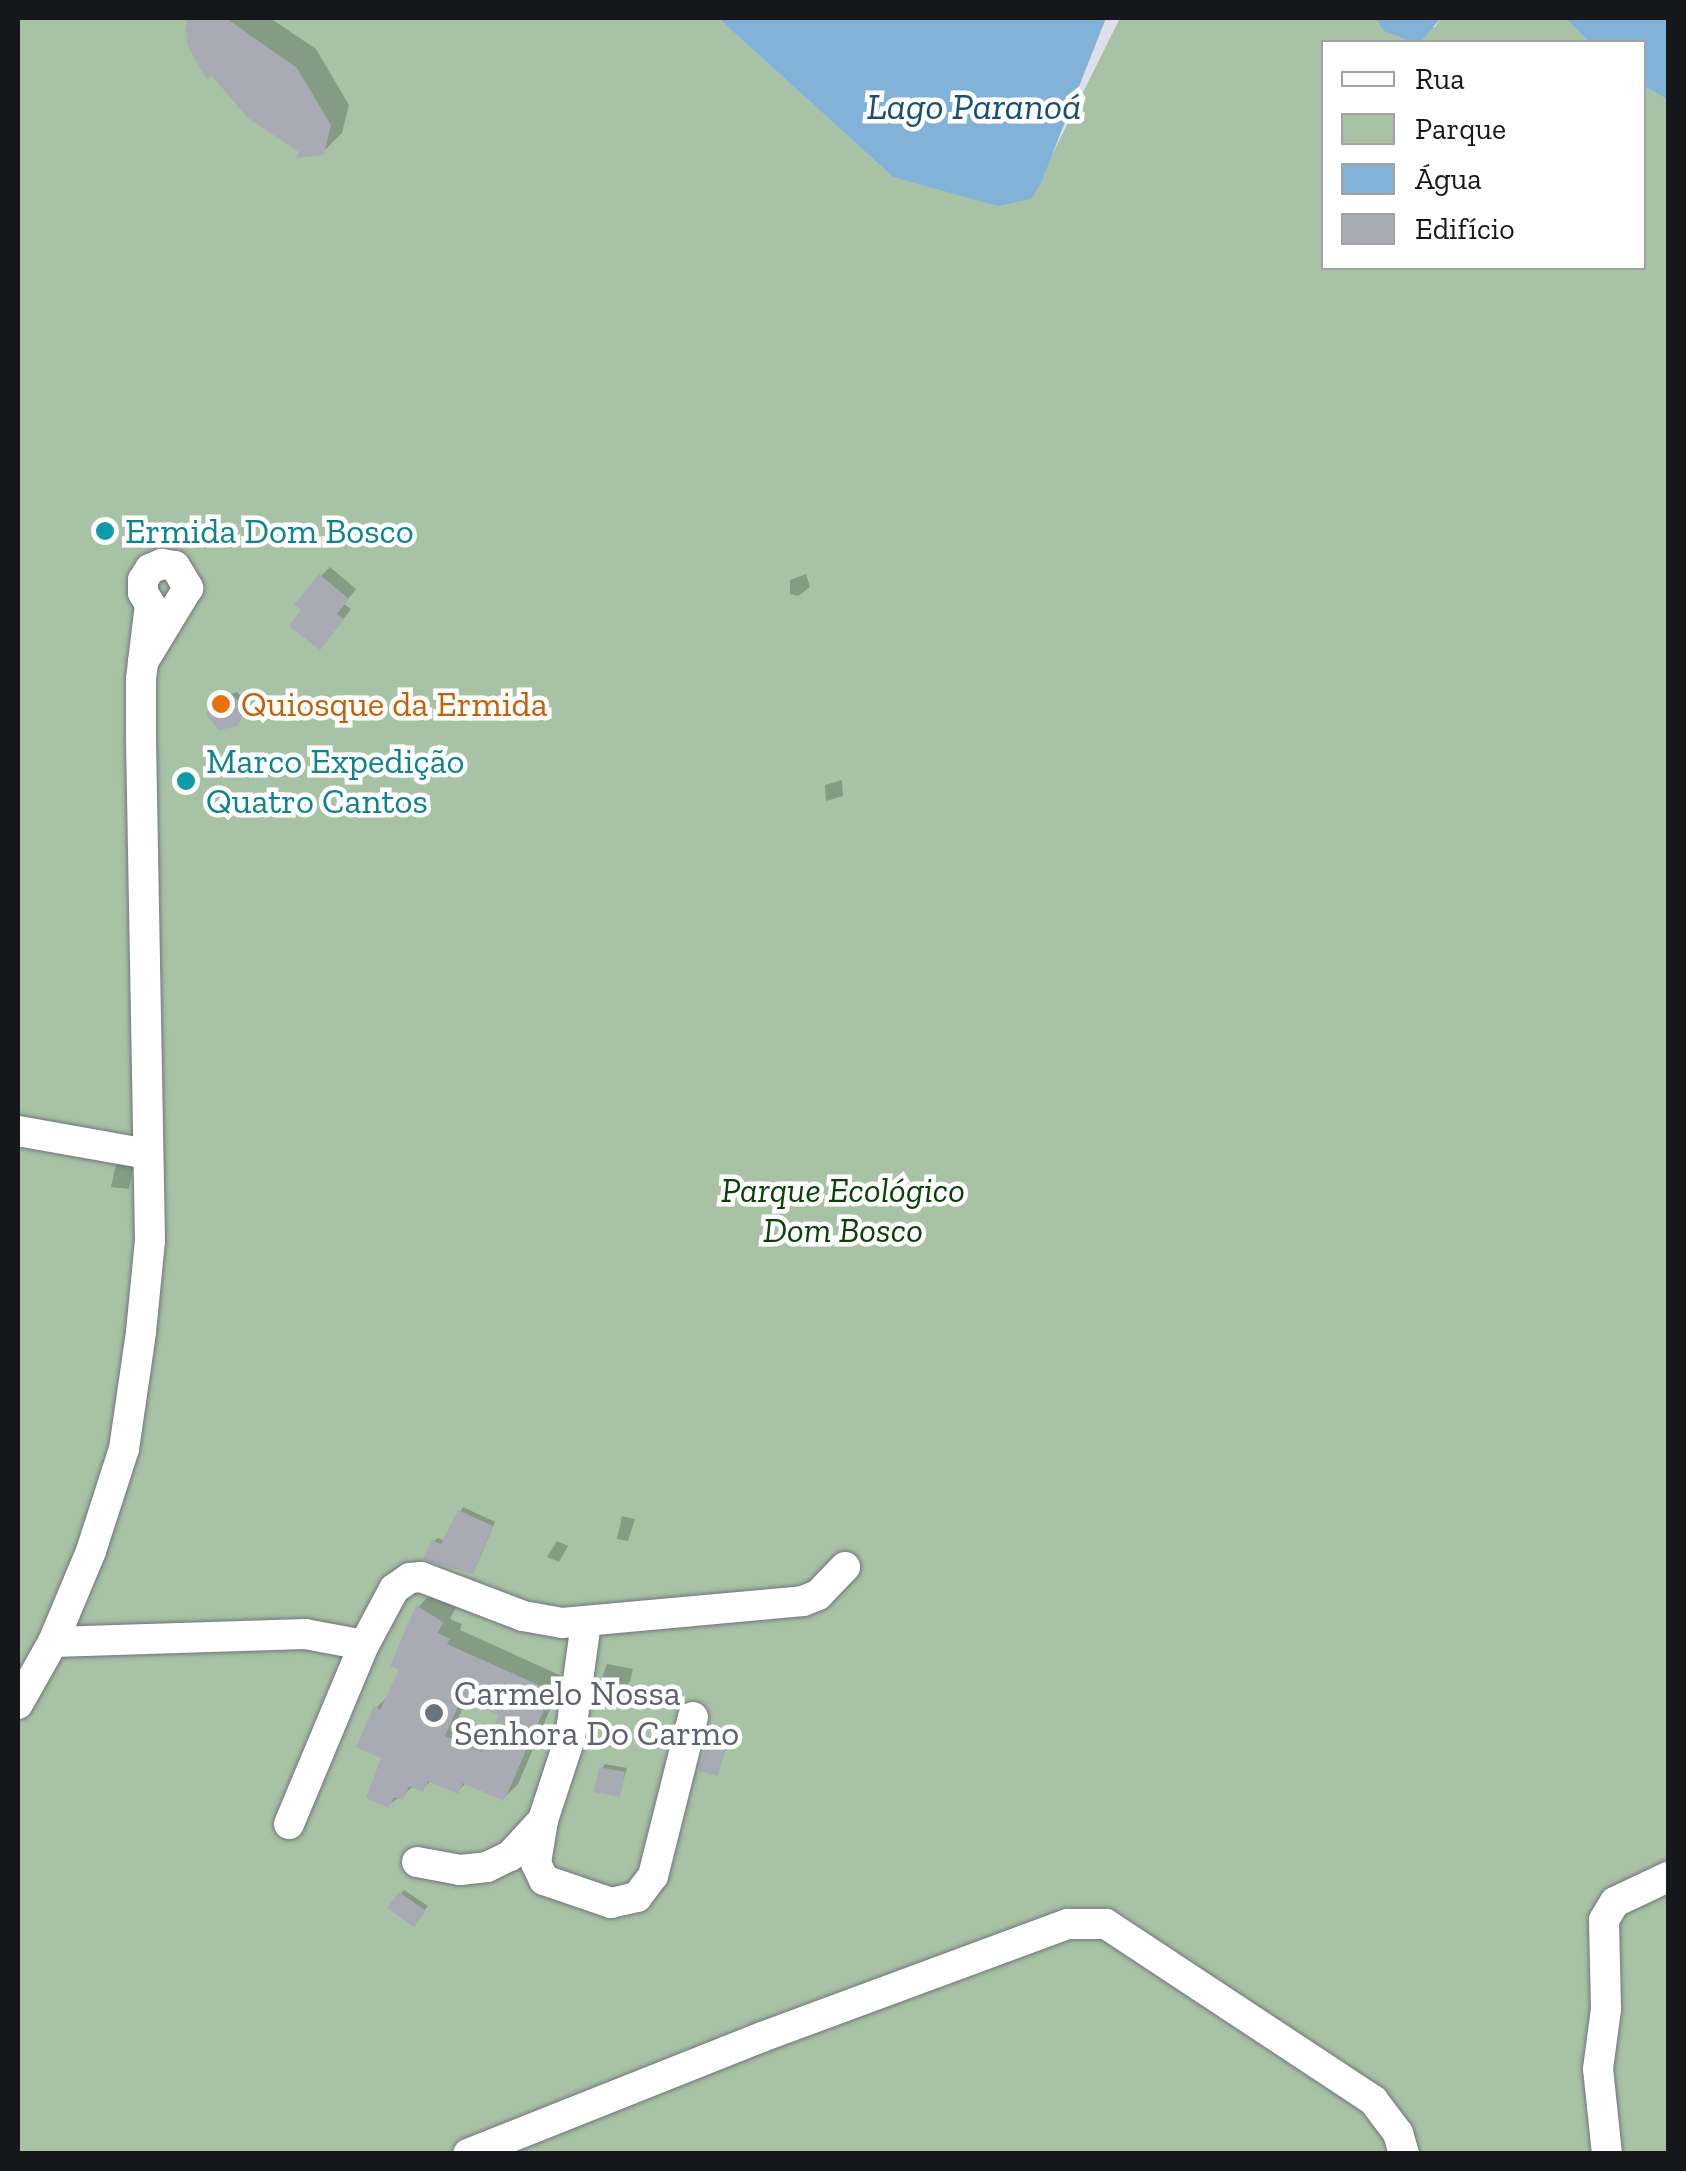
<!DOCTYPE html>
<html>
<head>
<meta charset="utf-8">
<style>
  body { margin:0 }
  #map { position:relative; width:1686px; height:2171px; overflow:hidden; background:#dde0ea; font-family:"Zilla Slab",serif }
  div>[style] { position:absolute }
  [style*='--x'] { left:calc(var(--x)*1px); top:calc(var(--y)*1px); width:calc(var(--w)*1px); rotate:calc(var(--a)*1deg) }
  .green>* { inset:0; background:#a8c2a5 }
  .water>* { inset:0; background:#83b2d8 }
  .shadow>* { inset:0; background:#0003 }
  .building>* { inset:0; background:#a8aab4 }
  .roads { filter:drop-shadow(0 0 2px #71747d) drop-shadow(0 0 2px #71747d) }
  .minor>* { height:30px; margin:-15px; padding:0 15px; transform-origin:15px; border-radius:15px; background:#fff }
  .dots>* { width:28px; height:28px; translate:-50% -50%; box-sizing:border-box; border:5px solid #fff; border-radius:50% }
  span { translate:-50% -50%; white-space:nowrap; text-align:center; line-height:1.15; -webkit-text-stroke:9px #fff; paint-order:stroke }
  .culture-label { font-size:35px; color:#0d838f }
  .left { translate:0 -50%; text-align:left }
  .food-label { font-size:35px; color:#c56008 }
  .park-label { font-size:35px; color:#094206; font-style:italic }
  .worship-label { font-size:35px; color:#5b616d }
  .water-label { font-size:38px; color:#1a4f75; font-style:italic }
  .frame { position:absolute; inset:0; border:20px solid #16171a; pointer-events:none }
  .legend { position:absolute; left:1321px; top:40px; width:325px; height:230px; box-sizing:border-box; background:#fff; border:2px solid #a2a2a3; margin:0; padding:12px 18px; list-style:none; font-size:30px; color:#16171a }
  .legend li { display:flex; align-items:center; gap:20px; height:50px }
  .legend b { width:50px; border:2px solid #a2a2a3 }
</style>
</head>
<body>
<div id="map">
  <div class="green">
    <i style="clip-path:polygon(18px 18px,718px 18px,893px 177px,1030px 199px,1120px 18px,1376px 18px,1435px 27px,1441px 18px,1565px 18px,1589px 42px,1324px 42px,1324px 268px,1644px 268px,1644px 86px,1668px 100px,1668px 2153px,18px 2153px)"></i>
  </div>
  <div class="water">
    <i style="clip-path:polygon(718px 18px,1106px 18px,1041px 183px,1031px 199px,998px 206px,893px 177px)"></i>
    <i style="clip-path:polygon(1441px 18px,1422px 40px,1408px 40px,1384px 31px,1376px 19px)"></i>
    <i style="clip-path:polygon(1565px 18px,1668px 18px,1668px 100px,1644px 86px,1644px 42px,1589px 42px)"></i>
  </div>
  <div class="shadow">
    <i style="clip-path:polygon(191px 18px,270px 18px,316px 49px,349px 105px,342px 133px,323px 152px,301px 150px,189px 44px,186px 30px)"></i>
    <i style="clip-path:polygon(330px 567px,356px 589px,344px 604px,351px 609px,329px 638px,321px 576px)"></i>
    <i style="clip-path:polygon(806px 574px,810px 587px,798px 596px,790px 594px,790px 580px)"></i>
    <i style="clip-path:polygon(237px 692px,248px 704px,237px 723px,216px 699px)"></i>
    <i style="clip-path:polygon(842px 780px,843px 796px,826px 801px,825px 785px)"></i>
    <i style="clip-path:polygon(116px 1164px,133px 1167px,129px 1189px,111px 1187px)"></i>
    <i style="clip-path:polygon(463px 1507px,495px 1522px,476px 1567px,434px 1541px,438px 1538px,445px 1541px)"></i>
    <i style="clip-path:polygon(622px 1516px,635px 1519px,628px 1541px,617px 1539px)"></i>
    <i style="clip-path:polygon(557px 1541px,568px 1546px,559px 1562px,547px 1557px)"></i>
    <i style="clip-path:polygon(evenodd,432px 1593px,456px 1607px,450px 1619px,462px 1624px,460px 1630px,564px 1677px,518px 1784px,504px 1798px,467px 1782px,458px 1791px,432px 1780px,422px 1789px,414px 1786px,389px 1805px,376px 1708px,390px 1694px,402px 1669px,418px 1607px,432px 1593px,467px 1698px,502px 1714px,492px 1737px,457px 1721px,467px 1698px)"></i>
    <i style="clip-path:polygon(607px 1664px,633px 1669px,630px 1681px,627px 1685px,601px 1680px)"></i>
    <i style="clip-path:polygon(712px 1741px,727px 1745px,717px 1773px,708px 1745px)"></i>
    <i style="clip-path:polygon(605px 1764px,627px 1768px,619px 1795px,602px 1768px)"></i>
    <i style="clip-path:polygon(404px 1890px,428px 1906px,417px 1920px,401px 1893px)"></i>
  </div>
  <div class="building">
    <i style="clip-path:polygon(186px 18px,226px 18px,297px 68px,331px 125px,324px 155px,297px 158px,299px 152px,248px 118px,211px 75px,207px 80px,187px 45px)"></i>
    <i style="clip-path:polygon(319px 574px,349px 599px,337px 614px,344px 619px,320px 650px,289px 626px,301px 610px,294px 605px)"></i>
    <i style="clip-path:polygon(232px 694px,245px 709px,238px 726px,219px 730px,206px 715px,214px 698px)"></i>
    <i style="clip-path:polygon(458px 1510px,493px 1526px,473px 1574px,423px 1559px,432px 1540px,441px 1544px)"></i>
    <i style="clip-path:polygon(evenodd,416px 1605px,443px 1622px,438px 1633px,450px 1639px,447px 1644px,552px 1691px,504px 1801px,463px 1783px,458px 1794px,428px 1781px,423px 1792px,409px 1786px,403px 1800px,394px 1797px,389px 1808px,366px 1798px,381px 1758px,356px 1747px,374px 1706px,380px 1710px,399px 1670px,390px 1666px,416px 1605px,461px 1699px,499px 1715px,482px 1752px,445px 1736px,461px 1699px)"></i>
    <i style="clip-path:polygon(706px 1744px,725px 1748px,718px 1776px,699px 1771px)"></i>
    <i style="clip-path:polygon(599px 1767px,625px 1772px,620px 1797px,594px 1792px)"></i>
    <i style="clip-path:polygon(399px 1892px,426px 1911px,414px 1927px,387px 1908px)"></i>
  </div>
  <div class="roads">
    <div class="minor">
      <i style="--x:18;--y:1131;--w:131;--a:10.1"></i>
      <i style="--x:53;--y:1642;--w:252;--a:-1.8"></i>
      <i style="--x:305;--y:1634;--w:60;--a:10.6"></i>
      <i style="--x:18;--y:1704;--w:71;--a:-60.6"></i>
      <i style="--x:53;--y:1642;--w:99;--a:-67.3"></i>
      <i style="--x:91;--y:1551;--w:107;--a:-72.1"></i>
      <i style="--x:124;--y:1449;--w:118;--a:-81.7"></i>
      <i style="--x:141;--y:1332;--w:92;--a:-84.4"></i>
      <i style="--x:150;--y:1240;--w:503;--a:-91.03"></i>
      <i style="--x:141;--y:737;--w:58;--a:-90"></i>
      <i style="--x:141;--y:679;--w:17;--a:-83"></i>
      <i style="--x:143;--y:662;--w:58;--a:-83.1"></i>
      <i style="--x:150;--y:604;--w:13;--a:-122"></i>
      <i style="--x:143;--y:593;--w:13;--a:-90"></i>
      <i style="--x:143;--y:580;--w:13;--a:-58"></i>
      <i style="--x:150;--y:569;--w:13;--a:-23"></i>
      <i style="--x:162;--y:564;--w:13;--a:9"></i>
      <i style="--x:175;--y:566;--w:26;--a:59"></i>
      <i style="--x:188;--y:588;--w:87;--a:121.3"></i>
      <i style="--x:543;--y:1820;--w:44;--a:99.2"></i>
      <i style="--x:536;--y:1863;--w:19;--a:65"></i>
      <i style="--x:544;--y:1880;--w:71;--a:18.9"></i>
      <i style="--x:611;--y:1903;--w:27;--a:-13"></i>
      <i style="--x:637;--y:1897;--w:26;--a:-53"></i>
      <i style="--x:653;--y:1876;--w:164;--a:-75.9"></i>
      <i style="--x:289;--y:1824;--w:194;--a:-67.3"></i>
      <i style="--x:364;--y:1645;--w:64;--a:-61.8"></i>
      <i style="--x:394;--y:1589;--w:19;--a:-35"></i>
      <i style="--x:410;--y:1578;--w:11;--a:-5"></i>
      <i style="--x:421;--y:1577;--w:109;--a:20.9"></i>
      <i style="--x:523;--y:1616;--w:40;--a:10"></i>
      <i style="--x:562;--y:1623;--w:242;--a:-5.2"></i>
      <i style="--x:803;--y:1601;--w:16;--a:-22"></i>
      <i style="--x:818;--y:1595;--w:39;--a:-46"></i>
      <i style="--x:417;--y:1862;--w:44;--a:10.5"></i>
      <i style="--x:460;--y:1870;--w:27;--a:-6"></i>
      <i style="--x:487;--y:1867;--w:25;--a:-26"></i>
      <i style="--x:510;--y:1856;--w:49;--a:-47.5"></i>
      <i style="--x:543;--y:1820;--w:86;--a:-71.8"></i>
      <i style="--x:570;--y:1738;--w:117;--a:-82.1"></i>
      <i style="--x:468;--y:2154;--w:316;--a:-21.7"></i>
      <i style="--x:762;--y:2037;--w:326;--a:-20.3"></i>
      <i style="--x:1068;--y:1924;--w:38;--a:0"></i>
      <i style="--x:1106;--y:1924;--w:320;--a:33.4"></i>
      <i style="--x:1373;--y:2100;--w:41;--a:52.9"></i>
      <i style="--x:1398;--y:2133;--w:22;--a:74"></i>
      <i style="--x:1607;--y:2154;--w:85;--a:-96"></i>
      <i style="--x:1598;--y:2069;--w:61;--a:-82.4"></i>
      <i style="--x:1606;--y:2009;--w:89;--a:-91.3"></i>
      <i style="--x:1604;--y:1920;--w:21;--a:-59"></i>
      <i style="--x:1615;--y:1902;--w:59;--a:-25.3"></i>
    </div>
  </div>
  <div class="dots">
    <i style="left:105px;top:531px;background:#0f9aa8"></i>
    <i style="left:221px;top:704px;background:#e8710a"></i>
    <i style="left:186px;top:781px;background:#0f9aa8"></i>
    <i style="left:434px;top:1713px;background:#6b7280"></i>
  </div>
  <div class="culture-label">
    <span class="left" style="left:125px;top:531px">Ermida Dom Bosco</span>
    <span class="left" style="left:206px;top:781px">Marco Expedição<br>Quatro Cantos</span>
  </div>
  <div class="food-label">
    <span class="left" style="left:241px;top:704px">Quiosque da Ermida</span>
  </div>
  <div class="park-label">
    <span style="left:843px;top:1210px">Parque Ecológico<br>Dom Bosco</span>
  </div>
  <div class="worship-label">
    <span class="left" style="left:454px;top:1713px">Carmelo Nossa<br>Senhora Do Carmo</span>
  </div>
  <div class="water-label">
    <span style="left:974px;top:107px">Lago Paranoá</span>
  </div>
  <div class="frame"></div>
  <ul class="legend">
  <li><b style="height:12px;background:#fff"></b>Rua</li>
  <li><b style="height:28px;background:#a8c2a5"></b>Parque</li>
  <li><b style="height:28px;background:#83b2d8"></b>Água</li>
  <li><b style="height:28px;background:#a8aab4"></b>Edifício</li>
  </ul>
</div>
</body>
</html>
